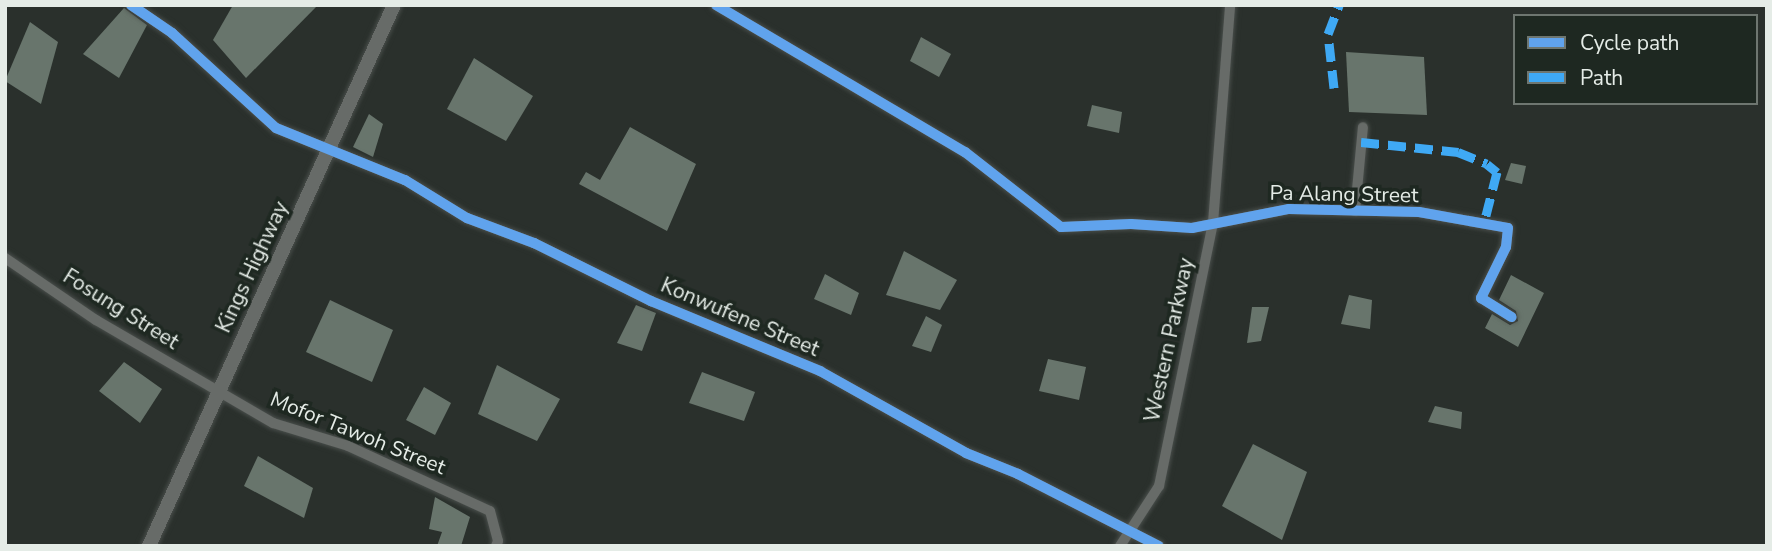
<!DOCTYPE html>
<html>
<head>
<meta charset="utf-8">
<style>
  body { margin:0 }
  #map { position:relative; width:1772px; height:551px; overflow:hidden; background:#2a302c; font-family:"Nunito Sans",sans-serif }
  div>[style] { position:absolute }
  [style*='--x'] { left:calc(var(--x)*1px); top:calc(var(--y)*1px); width:calc(var(--w)*1px); rotate:calc(var(--a)*1deg) }
  .building>* { inset:0; background:#68756c }
  .roads { filter:drop-shadow(0 0 2px #494e4b) drop-shadow(0 0 2px #494e4b) }
  .minor>* { height:10px; margin:-5px; padding:0 5px; transform-origin:5px; border-radius:5px; background:#676b68 }
  .tertiary>* { height:14px; margin:-7px; padding:0 7px; transform-origin:7px; border-radius:7px; background:#676b68 }
  .quiet>* { height:9px; margin-top:-4.5px; transform-origin:0; background:repeating-linear-gradient(90deg,#3fa9f5 0 18px,transparent 0 27px) }
  .cycleway>* { height:10px; margin:-5px; padding:0 5px; transform-origin:5px; border-radius:5px; background:#60a3ed }
  span { translate:-50% -50%; white-space:nowrap; text-align:center; line-height:1.15; -webkit-text-stroke:7px #1e2821; paint-order:stroke }
  .street-label { font-size:21px; color:#e5ece7 }
  .frame { position:absolute; inset:0; border:7px solid #e5ece7; pointer-events:none }
  .legend { position:absolute; left:1513px; top:14px; width:245px; height:91px; box-sizing:border-box; background:#1e2821; border:2px solid #6e7670; margin:0; padding:9px 12px; list-style:none; font-size:21px; color:#e5ece7 }
  .legend li { display:flex; align-items:center; gap:14px; height:35px }
  .legend b { width:35px; border:2px solid #6e7670 }
</style>
</head>
<body>
<div id="map">
  <div class="building">
    <i style="clip-path:polygon(233px 5px,318px 5px,246px 78px,213px 40px)"></i>
    <i style="clip-path:polygon(124px 8px,147px 25px,119px 78px,83px 54px)"></i>
    <i style="clip-path:polygon(30px 22px,58px 42px,41px 104px,5px 81px)"></i>
    <i style="clip-path:polygon(921px 37px,951px 54px,939px 77px,910px 61px)"></i>
    <i style="clip-path:polygon(1346px 52px,1424px 57px,1427px 115px,1349px 112px)"></i>
    <i style="clip-path:polygon(474px 58px,533px 96px,506px 141px,447px 109px)"></i>
    <i style="clip-path:polygon(1092px 105px,1122px 112px,1119px 133px,1087px 126px)"></i>
    <i style="clip-path:polygon(369px 114px,383px 124px,373px 157px,353px 147px)"></i>
    <i style="clip-path:polygon(630px 127px,696px 164px,667px 231px,579px 184px,586px 172px,600px 180px)"></i>
    <i style="clip-path:polygon(1511px 163px,1526px 166px,1522px 184px,1505px 180px)"></i>
    <i style="clip-path:polygon(904px 251px,957px 280px,940px 310px,886px 295px)"></i>
    <i style="clip-path:polygon(825px 274px,859px 293px,851px 315px,814px 299px)"></i>
    <i style="clip-path:polygon(1511px 275px,1544px 293px,1518px 347px,1485px 328px,1492px 314px,1510px 325px,1518px 321px,1516px 311px,1499px 300px)"></i>
    <i style="clip-path:polygon(1349px 295px,1372px 300px,1370px 329px,1341px 324px)"></i>
    <i style="clip-path:polygon(330px 300px,393px 330px,372px 382px,306px 352px)"></i>
    <i style="clip-path:polygon(636px 305px,656px 313px,642px 351px,617px 343px)"></i>
    <i style="clip-path:polygon(1252px 307px,1269px 307px,1261px 341px,1247px 343px)"></i>
    <i style="clip-path:polygon(926px 316px,942px 325px,931px 352px,912px 346px)"></i>
    <i style="clip-path:polygon(1048px 359px,1086px 367px,1079px 400px,1039px 391px)"></i>
    <i style="clip-path:polygon(124px 362px,162px 389px,140px 423px,99px 391px)"></i>
    <i style="clip-path:polygon(497px 365px,560px 399px,537px 441px,478px 414px)"></i>
    <i style="clip-path:polygon(702px 372px,755px 392px,744px 421px,689px 403px)"></i>
    <i style="clip-path:polygon(424px 387px,451px 403px,435px 435px,406px 420px)"></i>
    <i style="clip-path:polygon(1435px 406px,1462px 412px,1461px 429px,1428px 422px)"></i>
    <i style="clip-path:polygon(1253px 444px,1307px 472px,1282px 540px,1222px 506px)"></i>
    <i style="clip-path:polygon(258px 456px,313px 488px,304px 518px,244px 486px)"></i>
    <i style="clip-path:polygon(435px 497px,470px 517px,461px 546px,437px 546px,442px 532px,429px 529px)"></i>
  </div>
  <div class="roads">
    <div class="minor">
      <i style="--x:131;--y:5;--w:50;--a:34.3"></i>
      <i style="--x:172;--y:33;--w:141;--a:42.4"></i>
      <i style="--x:276;--y:128;--w:139;--a:22"></i>
      <i style="--x:405;--y:180;--w:73;--a:31.5"></i>
      <i style="--x:467;--y:218;--w:72;--a:20.5"></i>
      <i style="--x:534;--y:243;--w:131;--a:26.4"></i>
      <i style="--x:651;--y:301;--w:183;--a:22.5"></i>
      <i style="--x:820;--y:371;--w:167;--a:29.3"></i>
      <i style="--x:966;--y:453;--w:56;--a:22"></i>
      <i style="--x:1018;--y:474;--w:158;--a:27.1"></i>
      <i style="--x:716;--y:5;--w:289;--a:30.6"></i>
      <i style="--x:965;--y:152;--w:122;--a:38"></i>
      <i style="--x:1061;--y:227;--w:70;--a:-2.5"></i>
      <i style="--x:1131;--y:224;--w:61;--a:3.8"></i>
      <i style="--x:1192;--y:228;--w:99;--a:-11.1"></i>
      <i style="--x:1289;--y:209;--w:130;--a:1.3"></i>
      <i style="--x:1419;--y:212;--w:90;--a:10.2"></i>
      <i style="--x:1508;--y:228;--w:19;--a:96"></i>
      <i style="--x:1506;--y:247;--w:57;--a:116.1"></i>
      <i style="--x:1481;--y:298;--w:36;--a:32"></i>
      <i style="--x:1355;--y:211;--w:84;--a:-84.6"></i>
      <i style="--x:5;--y:258;--w:110;--a:34.3"></i>
      <i style="--x:96;--y:320;--w:205;--a:30.2"></i>
      <i style="--x:273;--y:423;--w:78;--a:17"></i>
      <i style="--x:348;--y:446;--w:156;--a:24.6"></i>
      <i style="--x:490;--y:511;--w:31;--a:75"></i>
      <i style="--x:498;--y:541;--w:5;--a:112"></i>
      <i style="--x:1120;--y:546;--w:72;--a:-57"></i>
      <i style="--x:1159;--y:486;--w:268;--a:-78.4"></i>
      <i style="--x:1213;--y:223;--w:219;--a:-85.5"></i>
    </div>
    <div class="tertiary">
      <i style="--x:149;--y:546;--w:594;--a:-65.64"></i>
    </div>
  </div>
  <div class="quiet">
    <i style="--x:1334;--y:88;--w:54;--a:-96.3"></i>
    <i style="--x:1328;--y:34;--w:31;--a:-69"></i>
    <i style="--x:1361;--y:142;--w:98;--a:5.9"></i>
    <i style="--x:1458;--y:152;--w:31;--a:22"></i>
    <i style="--x:1487;--y:164;--w:13;--a:39"></i>
    <i style="--x:1497;--y:172;--w:53;--a:104.3"></i>
  </div>
  <div class="cycleway">
    <i style="--x:131;--y:5;--w:50;--a:34.3"></i>
    <i style="--x:172;--y:33;--w:141;--a:42.4"></i>
    <i style="--x:276;--y:128;--w:139;--a:22"></i>
    <i style="--x:405;--y:180;--w:73;--a:31.5"></i>
    <i style="--x:467;--y:218;--w:72;--a:20.5"></i>
    <i style="--x:534;--y:243;--w:131;--a:26.4"></i>
    <i style="--x:651;--y:301;--w:183;--a:22.5"></i>
    <i style="--x:820;--y:371;--w:167;--a:29.3"></i>
    <i style="--x:966;--y:453;--w:56;--a:22"></i>
    <i style="--x:1018;--y:474;--w:158;--a:27.1"></i>
    <i style="--x:716;--y:5;--w:289;--a:30.6"></i>
    <i style="--x:965;--y:152;--w:122;--a:38"></i>
    <i style="--x:1061;--y:227;--w:70;--a:-2.5"></i>
    <i style="--x:1131;--y:224;--w:61;--a:3.8"></i>
    <i style="--x:1192;--y:228;--w:99;--a:-11.1"></i>
    <i style="--x:1289;--y:209;--w:130;--a:1.3"></i>
    <i style="--x:1419;--y:212;--w:90;--a:10.2"></i>
    <i style="--x:1508;--y:228;--w:19;--a:96"></i>
    <i style="--x:1506;--y:247;--w:57;--a:116.1"></i>
    <i style="--x:1481;--y:298;--w:36;--a:32"></i>
  </div>
  <div class="street-label">
    <span style="left:1344px;top:194px;rotate:1deg">Pa Alang Street</span>
    <span style="left:252px;top:267px;rotate:-65deg">Kings Highway</span>
    <span style="left:121px;top:309px;rotate:32deg">Fosung Street</span>
    <span style="left:740px;top:317px;rotate:23deg">Konwufene Street</span>
    <span style="left:1169px;top:340px;rotate:-78deg">Western Parkway</span>
    <span style="left:358px;top:433px;rotate:22deg">Mofor Tawoh Street</span>
  </div>
  <div class="frame"></div>
  <ul class="legend">
  <li><b style="height:9px;background:#60a3ed"></b>Cycle path</li>
  <li><b style="height:9px;background:#3fa9f5"></b>Path</li>
  </ul>
</div>
</body>
</html>
